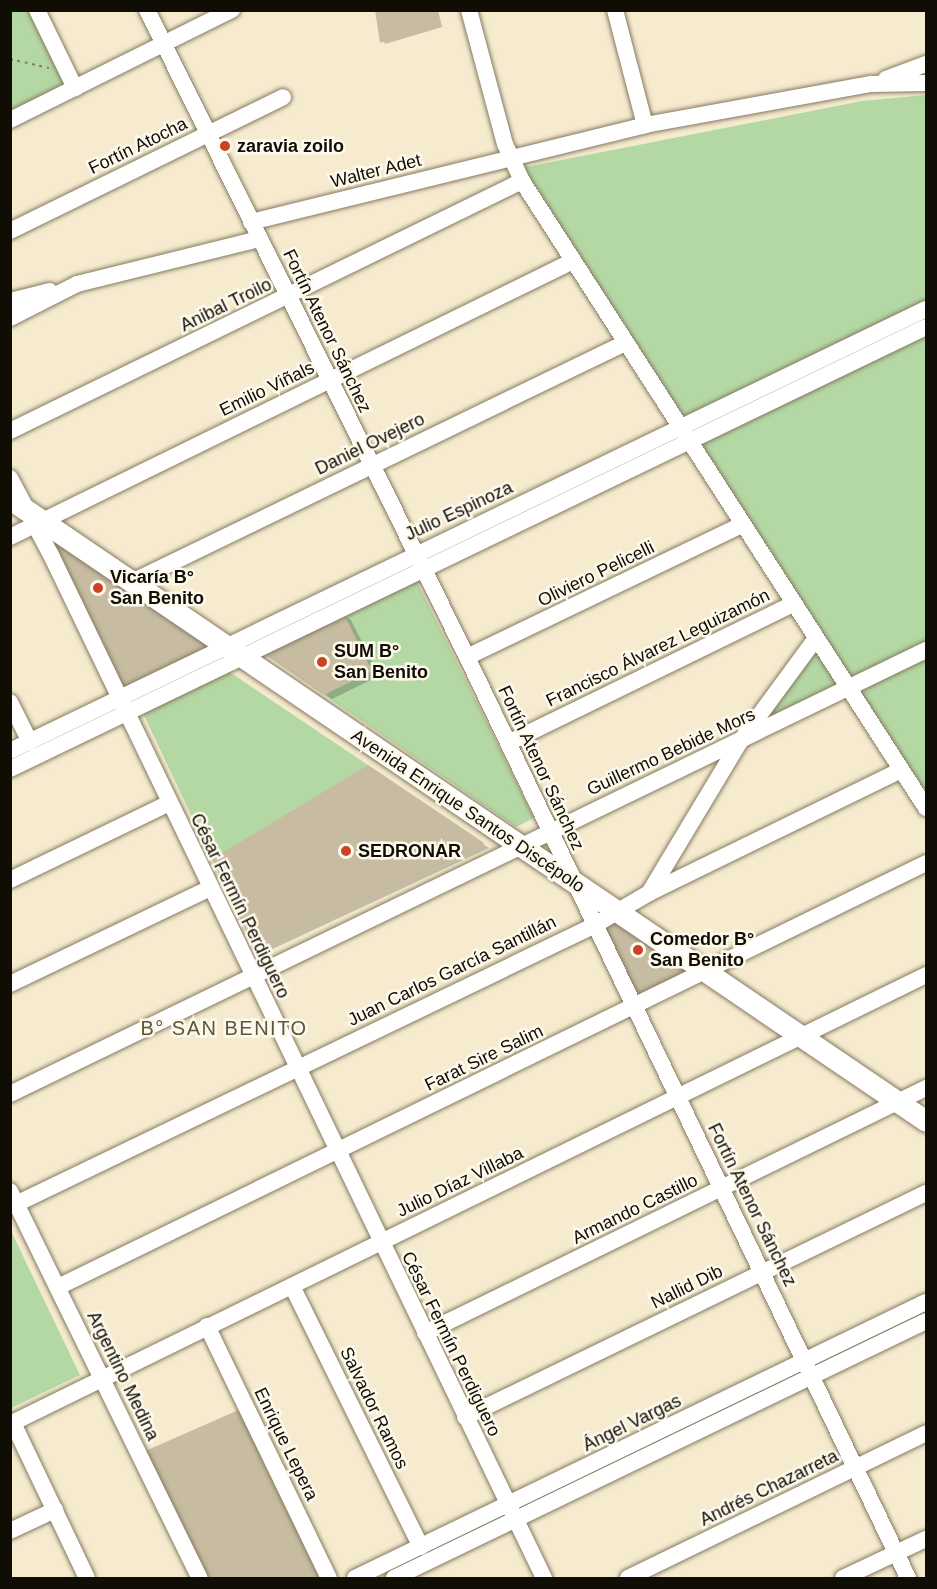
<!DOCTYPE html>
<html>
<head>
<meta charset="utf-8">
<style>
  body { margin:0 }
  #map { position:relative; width:937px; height:1589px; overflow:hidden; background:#f6ebcf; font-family:Helvetica,sans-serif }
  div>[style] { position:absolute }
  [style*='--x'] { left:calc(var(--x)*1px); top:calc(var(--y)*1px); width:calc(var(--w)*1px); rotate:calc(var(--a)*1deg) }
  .green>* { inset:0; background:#b4d8a4 }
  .shadow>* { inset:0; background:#0003 }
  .building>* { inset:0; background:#c7bca1 }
  .path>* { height:2px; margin-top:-1px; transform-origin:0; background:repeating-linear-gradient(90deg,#837c6a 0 3px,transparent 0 7.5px) }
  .roads { filter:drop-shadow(0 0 2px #857a61) drop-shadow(0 0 2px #857a61) }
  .minor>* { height:16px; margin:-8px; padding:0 8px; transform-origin:8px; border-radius:8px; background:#fff }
  .major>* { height:21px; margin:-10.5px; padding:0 10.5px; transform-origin:10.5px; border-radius:10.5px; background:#fff }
  .dots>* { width:16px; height:16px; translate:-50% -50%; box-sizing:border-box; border:3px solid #fdf9ed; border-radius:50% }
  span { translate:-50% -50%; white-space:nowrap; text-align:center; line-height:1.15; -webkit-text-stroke:5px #fdf9ed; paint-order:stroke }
  .street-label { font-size:18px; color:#100d04 }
  .poi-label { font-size:18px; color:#100d04; font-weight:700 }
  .left { translate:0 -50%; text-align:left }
  .neighbourhood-label { font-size:20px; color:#5f553d; letter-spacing:1.5px }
  .frame { position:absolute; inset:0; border:12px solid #100d04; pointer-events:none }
</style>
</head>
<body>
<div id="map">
  <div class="green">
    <i style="clip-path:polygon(11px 11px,30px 11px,68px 88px,11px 116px)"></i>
    <i style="clip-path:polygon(926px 95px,926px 797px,521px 168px,862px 101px)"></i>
    <i style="clip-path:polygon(416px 580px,534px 818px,516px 827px,263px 653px)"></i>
    <i style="clip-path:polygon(814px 643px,844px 686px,750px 733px)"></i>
    <i style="clip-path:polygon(225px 669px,484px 843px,255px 950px,142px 711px)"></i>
    <i style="clip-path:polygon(11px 1231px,80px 1375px,11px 1408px,10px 1408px)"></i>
  </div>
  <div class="shadow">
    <i style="clip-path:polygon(375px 10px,438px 10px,442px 27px,385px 44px)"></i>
    <i style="clip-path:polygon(344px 616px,351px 620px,379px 676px,332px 699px,325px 694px)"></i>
    <i style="clip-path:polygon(375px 771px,489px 848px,264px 953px,256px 949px)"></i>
    <i style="clip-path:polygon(145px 1453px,327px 1578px,206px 1578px)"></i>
  </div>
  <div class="building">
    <i style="clip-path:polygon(375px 10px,436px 10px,439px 25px,380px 43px)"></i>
    <i style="clip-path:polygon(43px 530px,210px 646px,121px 693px)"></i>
    <i style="clip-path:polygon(344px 614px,372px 671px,324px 695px,263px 653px)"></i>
    <i style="clip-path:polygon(368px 765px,484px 843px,255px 950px,212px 859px)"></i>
    <i style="clip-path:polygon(618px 922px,697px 973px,638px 1000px,602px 927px)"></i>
    <i style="clip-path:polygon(243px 1408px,323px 1578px,205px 1578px,143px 1452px)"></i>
  </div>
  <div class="path">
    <i style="--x:10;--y:11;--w:1;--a:-45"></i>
    <i style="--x:10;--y:59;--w:40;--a:13"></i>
  </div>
  <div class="roads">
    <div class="minor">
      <i style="--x:37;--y:10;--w:87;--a:64"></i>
      <i style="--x:147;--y:10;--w:722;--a:63.68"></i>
      <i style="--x:467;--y:657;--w:1021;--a:64.41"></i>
      <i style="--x:469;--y:10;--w:139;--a:75"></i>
      <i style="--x:505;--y:144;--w:41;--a:65.3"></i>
      <i style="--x:522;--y:181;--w:746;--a:57.2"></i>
      <i style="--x:615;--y:10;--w:119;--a:75.4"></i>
      <i style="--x:886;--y:79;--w:43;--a:-20.6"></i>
      <i style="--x:10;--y:120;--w:248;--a:-26.4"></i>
      <i style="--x:251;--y:222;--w:406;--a:-13.8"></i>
      <i style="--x:645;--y:125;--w:230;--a:-10.3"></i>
      <i style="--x:871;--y:84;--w:55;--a:-1"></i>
      <i style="--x:10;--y:231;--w:304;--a:-26.1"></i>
      <i style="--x:10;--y:301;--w:41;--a:-14"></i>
      <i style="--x:10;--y:318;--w:75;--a:-26.9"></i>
      <i style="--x:77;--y:284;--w:187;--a:-13.9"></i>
      <i style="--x:10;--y:431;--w:570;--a:-26.03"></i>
      <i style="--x:10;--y:478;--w:87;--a:62"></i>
      <i style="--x:51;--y:555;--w:1136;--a:64.27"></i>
      <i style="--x:10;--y:537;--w:627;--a:-26.12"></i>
      <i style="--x:132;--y:582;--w:548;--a:-25.86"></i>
      <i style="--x:467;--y:657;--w:304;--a:-25.7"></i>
      <i style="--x:10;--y:702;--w:45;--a:63.4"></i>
      <i style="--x:508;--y:743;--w:317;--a:-26"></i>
      <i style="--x:10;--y:751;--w:1017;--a:-25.76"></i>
      <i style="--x:10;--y:769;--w:1017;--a:-25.76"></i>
      <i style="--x:10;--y:880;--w:177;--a:-25.8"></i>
      <i style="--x:649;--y:893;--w:175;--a:-59"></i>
      <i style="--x:739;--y:743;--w:130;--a:-53.7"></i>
      <i style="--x:10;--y:984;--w:222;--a:-25.6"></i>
      <i style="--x:10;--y:1094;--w:1018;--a:-25.86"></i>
      <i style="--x:10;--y:1191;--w:431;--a:63.9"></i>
      <i style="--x:16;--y:1204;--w:640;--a:-25.72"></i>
      <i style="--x:593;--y:926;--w:65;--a:-30.5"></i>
      <i style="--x:649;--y:893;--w:280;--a:-26"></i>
      <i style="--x:292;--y:1286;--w:291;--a:63.7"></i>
      <i style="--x:58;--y:1287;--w:966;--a:-26.03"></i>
      <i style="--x:207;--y:1326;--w:280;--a:64.2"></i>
      <i style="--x:425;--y:1333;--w:558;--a:-26.06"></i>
      <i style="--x:465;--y:1417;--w:513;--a:-25.92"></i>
      <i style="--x:13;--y:1423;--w:172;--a:64.5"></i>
      <i style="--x:10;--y:1424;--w:1020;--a:-26.11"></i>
      <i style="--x:10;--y:1531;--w:50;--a:-25"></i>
      <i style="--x:355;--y:1578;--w:634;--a:-25.8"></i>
      <i style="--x:394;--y:1578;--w:591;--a:-25.78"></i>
      <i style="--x:628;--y:1578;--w:331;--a:-25.9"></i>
      <i style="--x:843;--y:1578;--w:92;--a:-25.2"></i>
    </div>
    <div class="major">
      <i style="--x:10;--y:499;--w:1107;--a:34.18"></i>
    </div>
  </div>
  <div class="dots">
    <i style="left:225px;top:146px;background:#cc4223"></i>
    <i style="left:98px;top:588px;background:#cc4223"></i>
    <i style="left:322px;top:662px;background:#cc4223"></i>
    <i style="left:346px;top:851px;background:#cc4223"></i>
    <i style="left:638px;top:950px;background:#cc4223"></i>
  </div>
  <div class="street-label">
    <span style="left:138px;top:146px;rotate:-26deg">Fortín Atocha</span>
    <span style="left:376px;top:171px;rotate:-14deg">Walter Adet</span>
    <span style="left:226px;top:305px;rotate:-26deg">Anibal Troilo</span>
    <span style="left:327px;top:331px;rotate:64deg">Fortín Atenor Sánchez</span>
    <span style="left:267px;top:389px;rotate:-26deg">Emilio Viñals</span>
    <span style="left:370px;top:444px;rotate:-26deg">Daniel Ovejero</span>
    <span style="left:459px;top:511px;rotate:-25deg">Julio Espinoza</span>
    <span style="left:596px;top:574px;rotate:-26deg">Oliviero Pelicelli</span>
    <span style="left:658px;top:648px;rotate:-26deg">Francisco Álvarez Leguizamón</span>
    <span style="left:671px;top:752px;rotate:-25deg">Guillermo Bebide Mors</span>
    <span style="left:541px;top:768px;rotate:65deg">Fortín Atenor Sánchez</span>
    <span style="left:468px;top:811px;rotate:34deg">Avenida Enrique Santos Discépolo</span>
    <span style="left:240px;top:906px;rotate:64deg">César Fermín Perdiguero</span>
    <span style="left:452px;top:971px;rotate:-26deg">Juan Carlos García Santillán</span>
    <span style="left:484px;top:1058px;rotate:-26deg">Farat Sire Salim</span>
    <span style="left:460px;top:1182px;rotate:-26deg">Julio Díaz Villaba</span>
    <span style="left:752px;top:1205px;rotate:64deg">Fortín Atenor Sánchez</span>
    <span style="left:635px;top:1209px;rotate:-26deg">Armando Castillo</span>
    <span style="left:687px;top:1287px;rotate:-26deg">Nallid Dib</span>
    <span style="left:451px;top:1344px;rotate:64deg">César Fermín Perdiguero</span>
    <span style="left:123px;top:1376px;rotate:64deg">Argentino Medina</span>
    <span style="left:374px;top:1408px;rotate:64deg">Salvador Ramos</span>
    <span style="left:632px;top:1423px;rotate:-26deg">Ángel Vargas</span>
    <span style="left:286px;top:1444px;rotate:64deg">Enrique Lepera</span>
    <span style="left:769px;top:1488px;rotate:-26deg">Andrés Chazarreta</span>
  </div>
  <div class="poi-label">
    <span class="left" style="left:237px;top:146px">zaravia zoilo</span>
    <span class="left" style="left:110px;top:588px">Vicaría B°<br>San Benito</span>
    <span class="left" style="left:334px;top:662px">SUM B°<br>San Benito</span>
    <span class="left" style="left:358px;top:851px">SEDRONAR</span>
    <span class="left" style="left:650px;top:950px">Comedor B°<br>San Benito</span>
  </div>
  <div class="neighbourhood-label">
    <span style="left:224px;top:1028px">B° SAN BENITO</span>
  </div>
  <div class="frame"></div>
</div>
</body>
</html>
